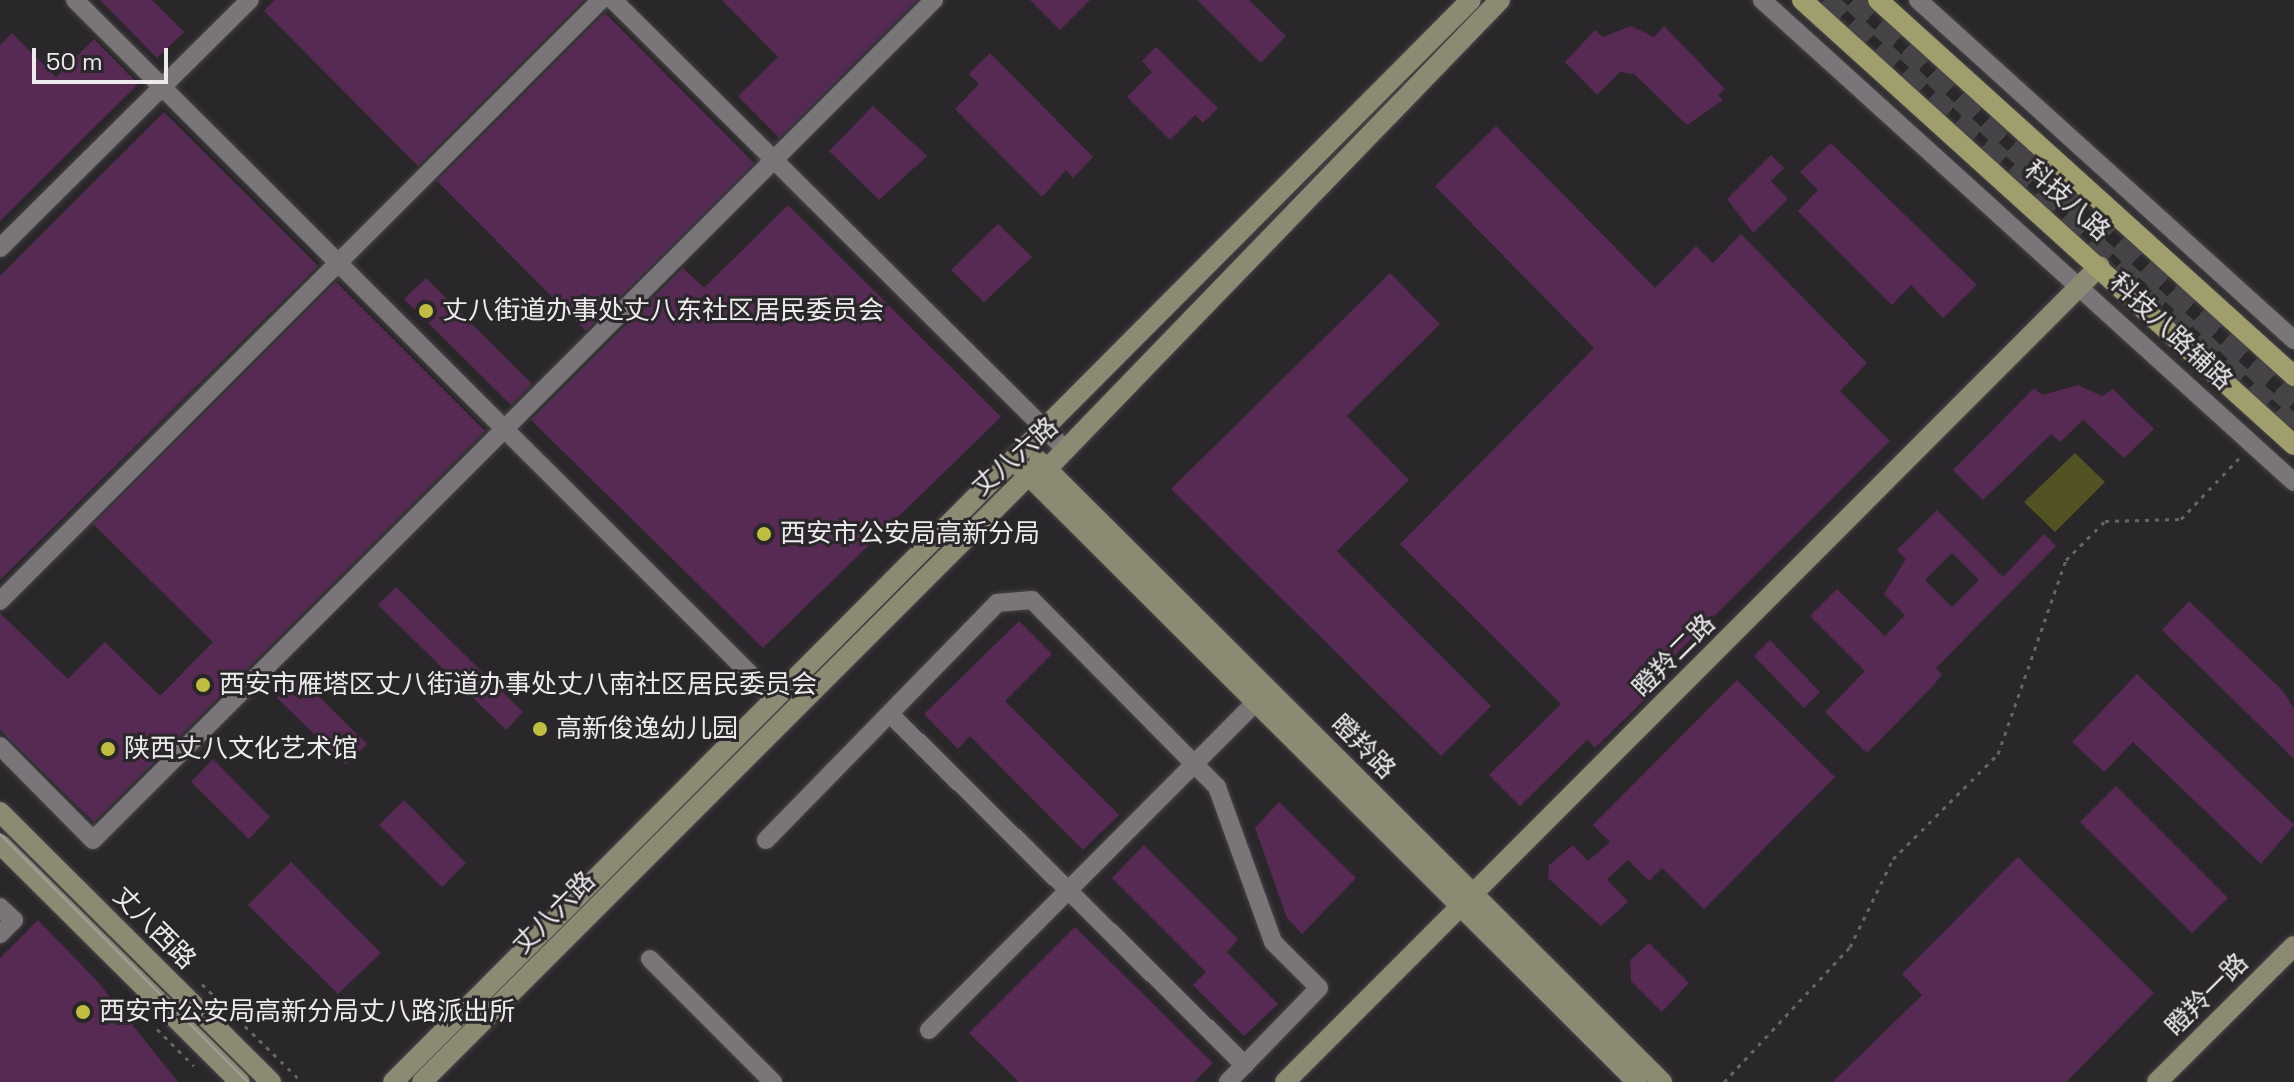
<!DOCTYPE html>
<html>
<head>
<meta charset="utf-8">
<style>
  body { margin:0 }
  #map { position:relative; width:2294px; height:1082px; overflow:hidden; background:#2a272a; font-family:"Space Grotesk","Noto Sans SC",sans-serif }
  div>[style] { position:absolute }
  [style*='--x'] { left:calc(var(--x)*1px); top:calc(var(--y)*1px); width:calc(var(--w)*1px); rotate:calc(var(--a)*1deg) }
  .green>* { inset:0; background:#535222 }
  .building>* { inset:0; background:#562a53 }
  .highway-tunnel>* { height:24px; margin-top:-12px; transform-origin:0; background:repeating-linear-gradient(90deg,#474447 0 24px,transparent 0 36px) }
  .path>* { height:3px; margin-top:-1.5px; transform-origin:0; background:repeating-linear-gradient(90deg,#666466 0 4px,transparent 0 10px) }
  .roads { filter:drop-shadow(0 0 2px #464446) drop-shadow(0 0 2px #464446) }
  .street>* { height:18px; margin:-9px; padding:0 9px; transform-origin:9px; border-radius:9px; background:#797579 }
  .secondary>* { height:20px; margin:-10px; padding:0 10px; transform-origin:10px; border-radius:10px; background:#8c8a72 }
  .primary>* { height:20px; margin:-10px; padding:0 10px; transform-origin:10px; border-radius:10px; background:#a09e6c }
  .tram>* { height:2px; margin:-1px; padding:0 1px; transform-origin:1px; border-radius:1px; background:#a09da0 }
  .dots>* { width:22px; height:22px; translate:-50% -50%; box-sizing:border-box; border:4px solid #2a272a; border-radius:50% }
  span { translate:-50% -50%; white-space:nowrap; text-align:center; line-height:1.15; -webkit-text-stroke:6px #2a272a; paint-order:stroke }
  .street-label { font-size:26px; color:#eceaec }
  .poi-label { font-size:26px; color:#eceaec }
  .left { translate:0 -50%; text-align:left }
  .scale { position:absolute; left:32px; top:48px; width:136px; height:36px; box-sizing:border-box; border:4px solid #eceaec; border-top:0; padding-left:10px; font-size:24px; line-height:28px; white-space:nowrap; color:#eceaec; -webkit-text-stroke:6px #2a272a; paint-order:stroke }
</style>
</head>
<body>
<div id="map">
  <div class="green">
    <i style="clip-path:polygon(2075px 453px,2105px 482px,2055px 532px,2024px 502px)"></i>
  </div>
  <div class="building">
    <i style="clip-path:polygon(100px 0,152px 0,184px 32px,157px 58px)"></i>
    <i style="clip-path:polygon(275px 0,584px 0,418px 166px,264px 11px)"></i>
    <i style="clip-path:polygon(722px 0,917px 0,779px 138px,738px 96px,778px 57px)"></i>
    <i style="clip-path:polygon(1030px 0,1090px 0,1060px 30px)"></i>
    <i style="clip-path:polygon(1197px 0,1249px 0,1286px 36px,1261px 63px)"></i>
    <i style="clip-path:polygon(605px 13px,754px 163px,586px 331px,437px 181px)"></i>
    <i style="clip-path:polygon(1631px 26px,1654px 37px,1664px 26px,1725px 89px,1718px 95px,1723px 100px,1687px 125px,1634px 74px,1620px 72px,1597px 95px,1565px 62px,1595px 30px,1603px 37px)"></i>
    <i style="clip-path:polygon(12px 33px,56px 77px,94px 39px,138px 84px,0 221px,0 45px)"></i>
    <i style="clip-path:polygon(1156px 47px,1218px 108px,1203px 123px,1195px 115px,1170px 140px,1127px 97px,1152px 72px,1142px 61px)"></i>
    <i style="clip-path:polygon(990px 53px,1093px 157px,1073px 178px,1066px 170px,1042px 197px,955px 109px,979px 84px,969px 74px)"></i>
    <i style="clip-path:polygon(873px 106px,927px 156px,879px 200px,829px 151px)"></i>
    <i style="clip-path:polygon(164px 112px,318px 266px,0 580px,0 276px)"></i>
    <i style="clip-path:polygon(1496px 126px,1655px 288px,1696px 246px,1713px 263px,1741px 234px,1867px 363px,1840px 391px,1890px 441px,1639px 691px,1646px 698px,1595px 748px,1587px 740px,1520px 806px,1489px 775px,1561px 704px,1400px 544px,1594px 348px,1435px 186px)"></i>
    <i style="clip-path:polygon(1831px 143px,1977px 285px,1943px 318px,1911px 285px,1892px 305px,1798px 211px,1818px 190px,1800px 172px)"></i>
    <i style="clip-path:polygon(1771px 155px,1784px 168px,1771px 181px,1788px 199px,1753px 233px,1727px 199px)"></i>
    <i style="clip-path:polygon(788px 205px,1001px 417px,763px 648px,531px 420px,683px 268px,704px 288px)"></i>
    <i style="clip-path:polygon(998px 224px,1032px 257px,984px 302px,951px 270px)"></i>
    <i style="clip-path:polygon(1390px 273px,1440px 324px,1347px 416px,1409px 480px,1337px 551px,1491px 706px,1441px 756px,1171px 489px)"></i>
    <i style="clip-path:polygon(426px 278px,532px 384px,511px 405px,404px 299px)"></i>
    <i style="clip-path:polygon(336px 282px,485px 431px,94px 822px,0 730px,0 613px,68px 679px,105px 642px,160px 696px,213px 642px,93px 524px)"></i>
    <i style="clip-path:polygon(2078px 385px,2102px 396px,2113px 389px,2154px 429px,2124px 458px,2083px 420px,2060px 442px,2051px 434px,1983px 500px,1953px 470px,2034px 388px,2042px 395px)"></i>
    <i style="clip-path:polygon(evenodd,1937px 510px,2003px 577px,2044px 534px,2056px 546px,1936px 668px,1942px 674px,1933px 686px,1867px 753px,1825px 712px,1865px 671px,1810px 616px,1837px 589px,1885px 636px,1905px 615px,1884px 594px,1906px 559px,1897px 550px,1937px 510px,1952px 553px,1979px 580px,1952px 607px,1925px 580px,1952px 553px)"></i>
    <i style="clip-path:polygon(396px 587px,523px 712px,506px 730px,378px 605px)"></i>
    <i style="clip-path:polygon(2189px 601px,2283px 691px,2294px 709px,2294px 759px,2162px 630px)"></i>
    <i style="clip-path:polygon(1019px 621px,1052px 654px,1005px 701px,1119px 815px,1083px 850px,970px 736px,958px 749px,924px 714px)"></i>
    <i style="clip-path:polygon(1770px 640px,1820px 692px,1804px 708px,1754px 656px)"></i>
    <i style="clip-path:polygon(2137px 674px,2294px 825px,2261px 864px,2133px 742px,2104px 772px,2072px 742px)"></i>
    <i style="clip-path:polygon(297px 675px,367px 744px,346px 765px,277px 698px)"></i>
    <i style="clip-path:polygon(1737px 680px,1835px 777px,1704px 909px,1662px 868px,1649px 881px,1628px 860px,1607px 879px,1628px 902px,1601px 926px,1548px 878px,1549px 865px,1573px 845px,1588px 861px,1610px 842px,1593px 825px)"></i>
    <i style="clip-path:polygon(213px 759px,270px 817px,249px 839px,191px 782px)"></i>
    <i style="clip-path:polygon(2116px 786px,2228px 898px,2192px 933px,2080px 822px)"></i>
    <i style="clip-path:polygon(404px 800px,466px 863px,442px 887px,379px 825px)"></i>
    <i style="clip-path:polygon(1279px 802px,1356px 878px,1302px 934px,1287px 918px,1255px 828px)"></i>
    <i style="clip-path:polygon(1144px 845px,1238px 939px,1227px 952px,1278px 1004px,1244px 1036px,1193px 985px,1206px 972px,1112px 878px)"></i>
    <i style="clip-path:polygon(2018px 857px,2154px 993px,2066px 1082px,1833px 1082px,1922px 995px,1902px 974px)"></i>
    <i style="clip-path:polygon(291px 862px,381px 953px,338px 994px,248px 905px)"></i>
    <i style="clip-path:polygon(38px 920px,98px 982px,178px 1082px,0 1082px,0 958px)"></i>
    <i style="clip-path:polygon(1075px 927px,1213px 1063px,1194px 1082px,1019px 1082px,969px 1033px)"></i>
    <i style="clip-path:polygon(1649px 943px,1689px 983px,1662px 1012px,1631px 981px,1630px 960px)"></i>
  </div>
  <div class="highway-tunnel">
    <i style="--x:1824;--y:0;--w:636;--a:42.32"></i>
    <i style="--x:1853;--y:0;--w:597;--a:42.42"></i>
  </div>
  <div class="path">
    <i style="--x:202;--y:984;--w:140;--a:44.4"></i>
    <i style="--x:157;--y:1029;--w:52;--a:45"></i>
    <i style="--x:1724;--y:1082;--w:185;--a:-47"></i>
    <i style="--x:1850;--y:947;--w:98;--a:-64"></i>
    <i style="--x:1893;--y:859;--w:148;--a:-45"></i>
    <i style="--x:1998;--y:754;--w:206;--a:-70.7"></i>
    <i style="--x:2066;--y:560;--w:55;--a:-45"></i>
    <i style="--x:2105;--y:521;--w:76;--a:-1.5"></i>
    <i style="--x:2181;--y:519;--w:84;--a:-46.4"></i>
  </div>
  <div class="roads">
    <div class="street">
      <i style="--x:75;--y:0;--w:989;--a:44.96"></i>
      <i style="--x:613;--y:0;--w:639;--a:44.81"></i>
      <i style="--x:1762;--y:0;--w:718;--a:42.18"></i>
      <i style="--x:1918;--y:0;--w:507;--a:42.12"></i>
      <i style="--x:0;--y:248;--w:352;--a:-44.8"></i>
      <i style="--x:0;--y:601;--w:850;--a:-45"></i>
      <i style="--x:890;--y:714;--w:499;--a:44.7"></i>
      <i style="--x:0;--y:746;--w:132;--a:45.3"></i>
      <i style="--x:93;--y:840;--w:1189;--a:-44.97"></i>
      <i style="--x:766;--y:840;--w:331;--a:-45.7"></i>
      <i style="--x:997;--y:603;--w:35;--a:-5"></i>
      <i style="--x:1032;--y:600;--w:263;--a:45.3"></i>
      <i style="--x:1217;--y:787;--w:165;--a:70.1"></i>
      <i style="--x:1273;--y:942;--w:65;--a:45"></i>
      <i style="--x:1319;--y:988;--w:131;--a:134.1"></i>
      <i style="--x:0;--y:907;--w:19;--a:43"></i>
      <i style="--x:14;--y:920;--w:20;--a:135"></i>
      <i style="--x:650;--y:959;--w:174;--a:45"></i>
      <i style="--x:929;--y:1030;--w:463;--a:-45.1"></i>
    </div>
    <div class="secondary">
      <i style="--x:1039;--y:461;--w:880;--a:44.91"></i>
      <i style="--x:1020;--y:467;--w:871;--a:44.91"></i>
      <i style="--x:0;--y:812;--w:383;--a:44.9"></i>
      <i style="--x:0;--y:844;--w:338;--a:44.8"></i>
      <i style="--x:393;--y:1082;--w:1527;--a:-45.11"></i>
      <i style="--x:422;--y:1082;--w:857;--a:-45"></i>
      <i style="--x:1028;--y:476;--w:20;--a:-20"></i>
      <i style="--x:1047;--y:469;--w:652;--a:-45.99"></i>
      <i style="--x:1285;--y:1082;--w:1153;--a:-45.04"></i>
      <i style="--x:2157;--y:1082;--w:193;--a:-44.8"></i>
    </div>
    <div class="primary">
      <i style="--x:1802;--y:0;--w:663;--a:42.13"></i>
      <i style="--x:1878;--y:0;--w:561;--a:42.11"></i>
    </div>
  </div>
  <div class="tram">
    <i style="--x:0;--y:834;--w:351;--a:45"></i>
  </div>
  <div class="dots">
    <i style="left:426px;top:311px;background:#c0be41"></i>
    <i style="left:764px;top:534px;background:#c0be41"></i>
    <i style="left:203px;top:685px;background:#c0be41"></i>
    <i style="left:540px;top:729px;background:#c0be41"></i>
    <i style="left:108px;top:749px;background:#c0be41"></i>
    <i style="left:83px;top:1012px;background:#c0be41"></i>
  </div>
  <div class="street-label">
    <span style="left:2067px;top:201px;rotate:42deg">科技八路</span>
    <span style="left:2171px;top:332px;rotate:43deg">科技八路辅路</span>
    <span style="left:1015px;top:457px;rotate:-41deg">丈八六路</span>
    <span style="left:1674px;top:656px;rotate:-45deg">瞪羚二路</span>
    <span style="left:1363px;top:747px;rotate:45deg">瞪羚路</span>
    <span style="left:554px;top:913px;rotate:-45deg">丈八六路</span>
    <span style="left:154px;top:928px;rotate:45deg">丈八西路</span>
    <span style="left:2207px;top:995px;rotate:-45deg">瞪羚一路</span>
  </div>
  <div class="poi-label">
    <span class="left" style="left:442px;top:311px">丈八街道办事处丈八东社区居民委员会</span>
    <span class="left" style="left:780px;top:534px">西安市公安局高新分局</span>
    <span class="left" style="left:219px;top:685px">西安市雁塔区丈八街道办事处丈八南社区居民委员会</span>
    <span class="left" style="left:556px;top:729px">高新俊逸幼儿园</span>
    <span class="left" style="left:124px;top:749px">陕西丈八文化艺术馆</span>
    <span class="left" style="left:99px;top:1012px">西安市公安局高新分局丈八路派出所</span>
  </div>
  <div class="scale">50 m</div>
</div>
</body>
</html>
